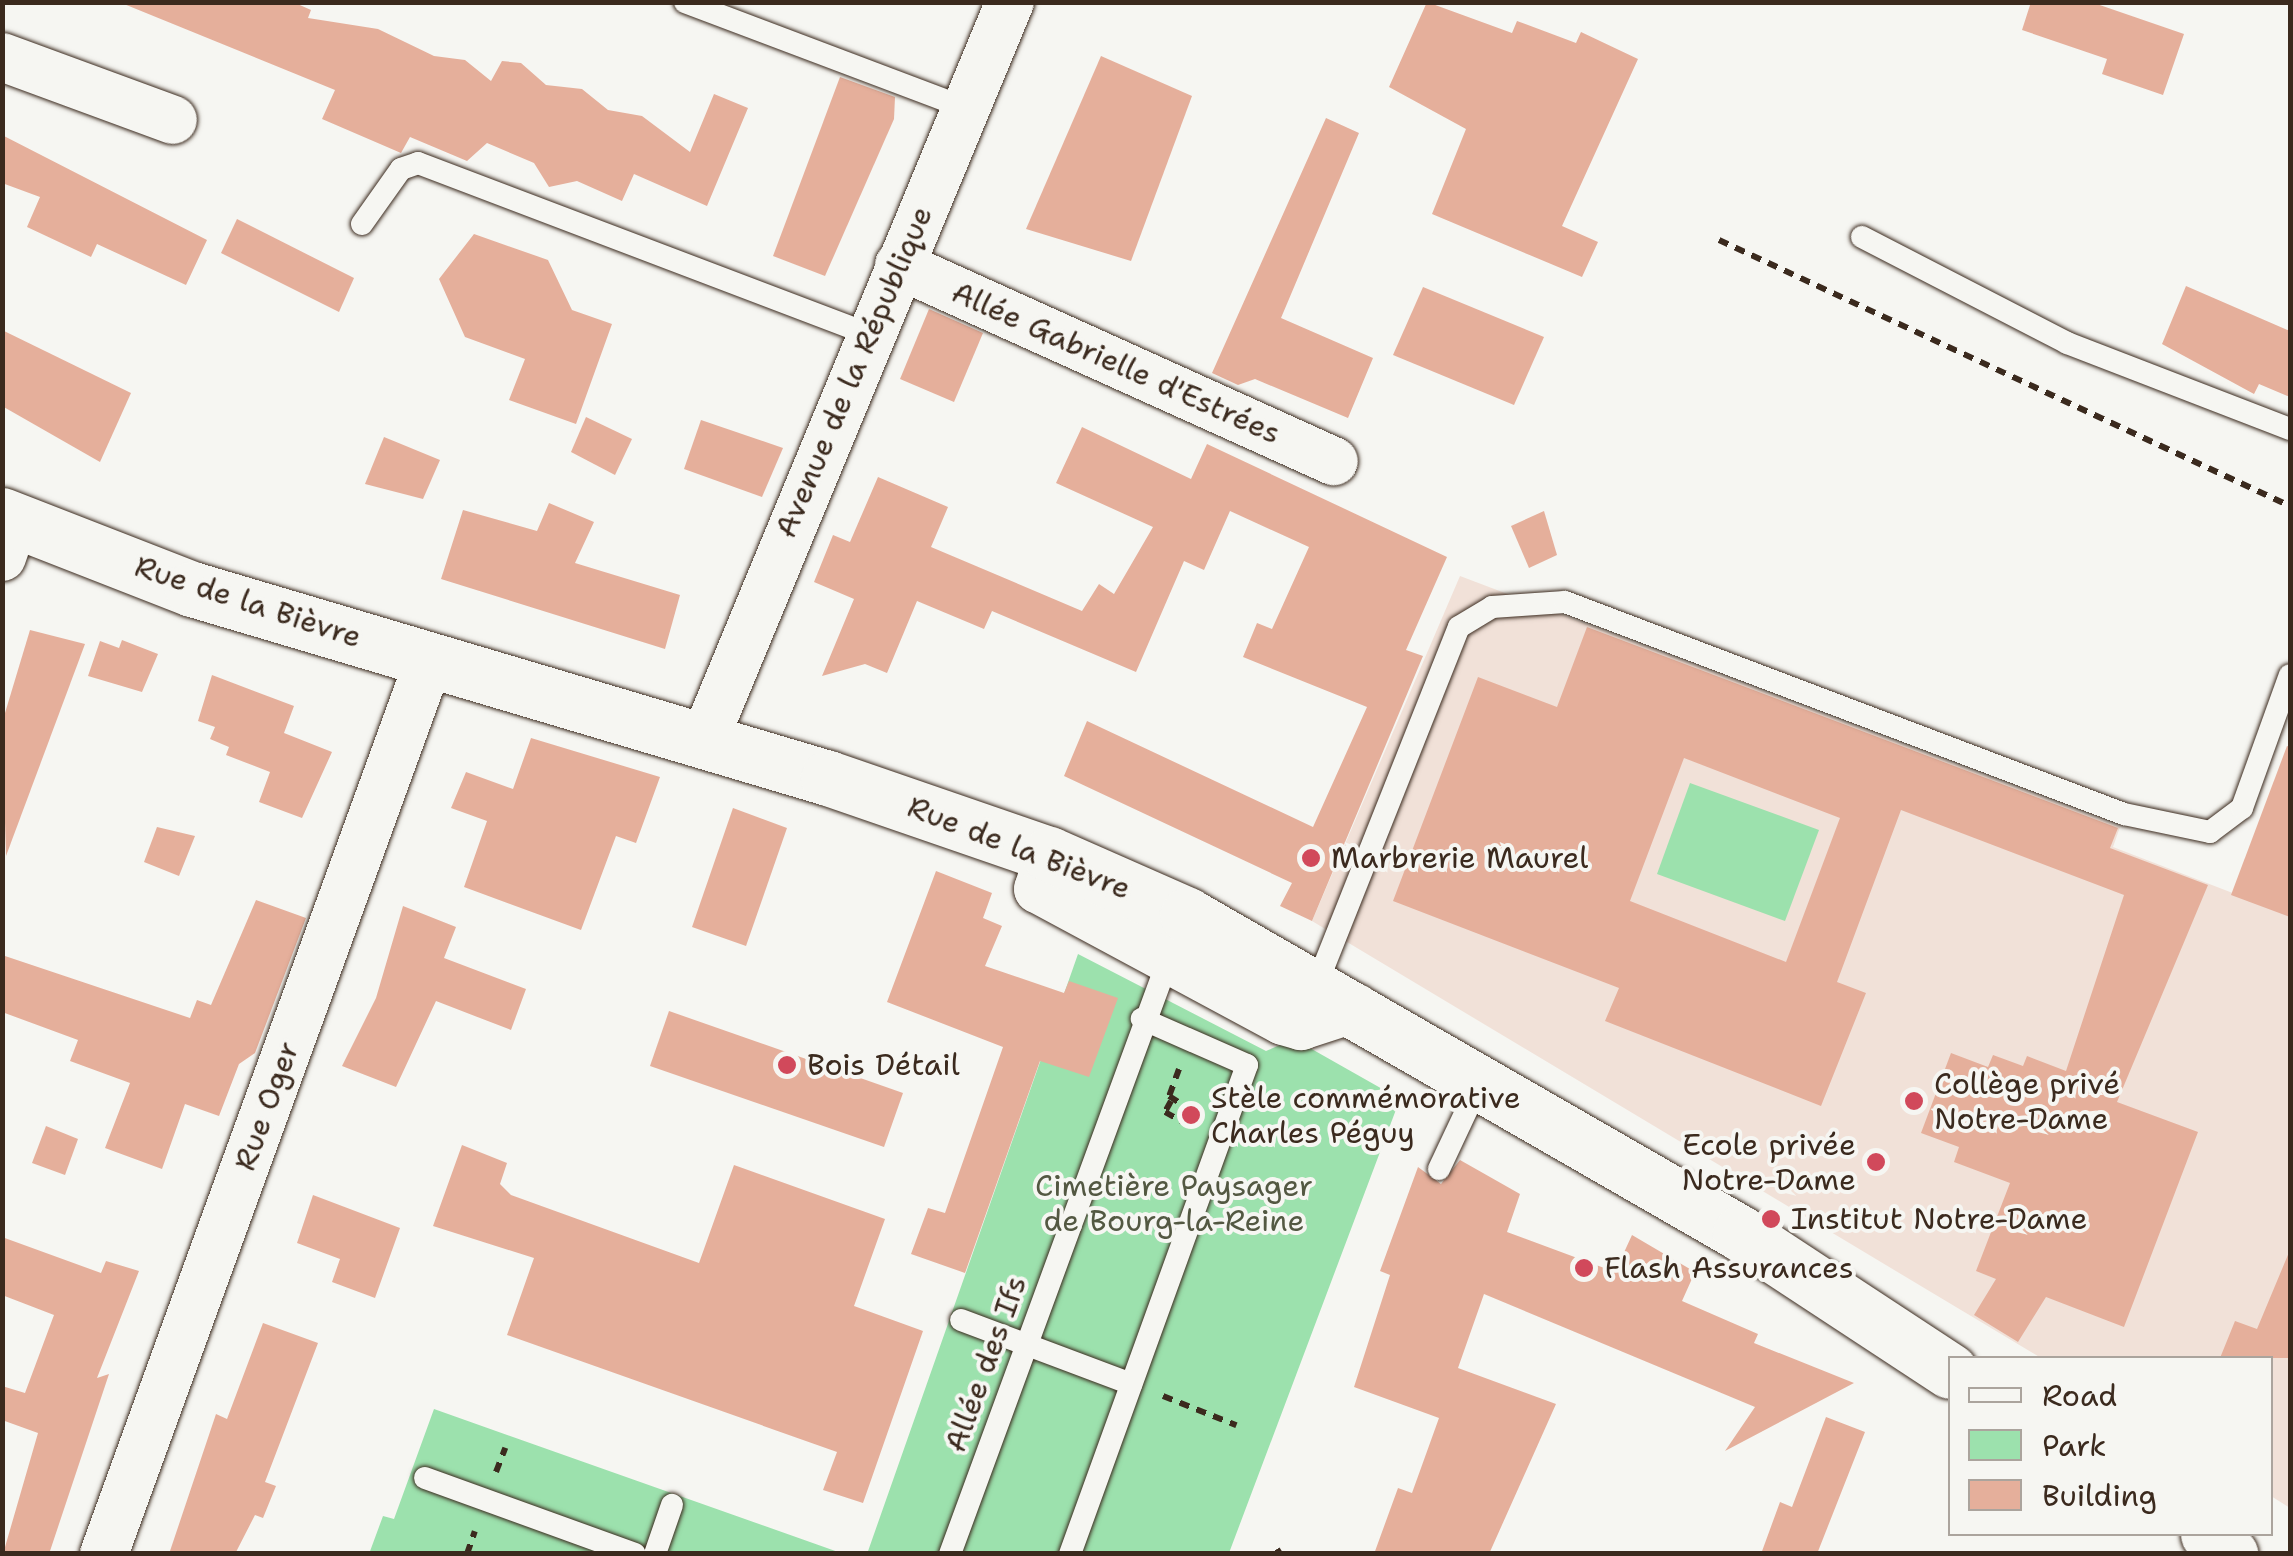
<!DOCTYPE html>
<html>
<head>
<meta charset="utf-8">
<style>
  body { margin:0 }
  #map { position:relative; width:2293px; height:1556px; overflow:hidden; background:#f6f6f2; font-family:"Shantell Sans",sans-serif }
  div>[style] { position:absolute }
  [style*='--x'] { left:calc(var(--x)*1px); top:calc(var(--y)*1px); width:calc(var(--w)*1px); rotate:calc(var(--a)*1deg) }
  .built>* { inset:0; background:#f1e1d8 }
  .green>* { inset:0; background:#9ce1ad }
  .building>* { inset:0; background:#e5af9b }
  .path>* { height:6px; margin-top:-3px; transform-origin:0; background:repeating-linear-gradient(90deg,#3b2a1e 0 10px,transparent 0 18px) }
  .roads { filter:drop-shadow(0 0 2px #3b2a1e) drop-shadow(0 0 2px #3b2a1e) }
  .service>* { height:22px; margin:-11px; padding:0 11px; transform-origin:11px; border-radius:11px; background:#f6f6f2 }
  .minor>* { height:48px; margin:-24px; padding:0 24px; transform-origin:24px; border-radius:24px; background:#f6f6f2 }
  .secondary>* { height:55px; margin:-27.5px; padding:0 27.5px; transform-origin:27.5px; border-radius:27.5px; background:#f6f6f2 }
  .dots>* { width:28px; height:28px; translate:-50% -50%; box-sizing:border-box; border:5px solid #f6f6f2; border-radius:50% }
  span { translate:-50% -50%; white-space:nowrap; text-align:center; line-height:1.15; -webkit-text-stroke:8px #f6f6f2; paint-order:stroke }
  .street-label { font-size:30px; color:#3b2a1e }
  .poi-label { font-size:30px; color:#3b2a1e }
  .left { translate:0 -50%; text-align:left }
  .right { translate:-100% -50%; text-align:right }
  .park-label { font-size:30px; color:#535842 }
  .frame { position:absolute; inset:0; border:5px solid #3b2a1e; pointer-events:none }
  .legend { position:absolute; left:1948px; top:1356px; width:325px; height:180px; box-sizing:border-box; background:#f6f6f2; border:2px solid #aba49d; margin:0; padding:12px 18px; list-style:none; font-size:30px; color:#3b2a1e }
  .legend li { display:flex; align-items:center; gap:20px; height:50px }
  .legend b { width:50px; border:2px solid #aba49d }
</style>
</head>
<body>
<div id="map">
  <div class="built">
    <i style="clip-path:polygon(1460px 576px,2120px 827px,2113px 847px,2290px 915px,2290px 1508px,2271px 1496px,2270px 1358px,2041px 1358px,1312px 921px)"></i>
  </div>
  <div class="green">
    <i style="clip-path:polygon(1690px 783px,1819px 830px,1785px 921px,1657px 874px)"></i>
    <i style="clip-path:polygon(1078px 954px,1266px 1051px,1294px 1039px,1400px 1099px,1229px 1553px,867px 1554px)"></i>
    <i style="clip-path:polygon(434px 1409px,841px 1553px,369px 1554px,383px 1516px,394px 1519px)"></i>
  </div>
  <div class="building">
    <i style="clip-path:polygon(119px 2px,293px 2px,311px 10px,308px 18px,378px 29px,434px 56px,465px 60px,491px 81px,502px 61px,521px 63px,546px 85px,582px 89px,608px 110px,642px 116px,690px 152px,714px 94px,748px 108px,707px 206px,634px 174px,622px 201px,577px 181px,549px 187px,534px 163px,487px 143px,467px 161px,410px 137px,401px 153px,322px 119px,335px 90px)"></i>
    <i style="clip-path:polygon(1427px 2px,1512px 33px,1517px 21px,1576px 43px,1581px 32px,1638px 59px,1562px 226px,1598px 242px,1582px 277px,1432px 214px,1466px 129px,1389px 87px)"></i>
    <i style="clip-path:polygon(2031px 2px,2091px 2px,2184px 34px,2163px 95px,2102px 74px,2107px 59px,2022px 30px)"></i>
    <i style="clip-path:polygon(1101px 56px,1192px 96px,1131px 261px,1026px 229px)"></i>
    <i style="clip-path:polygon(840px 77px,895px 97px,894px 119px,825px 276px,773px 256px)"></i>
    <i style="clip-path:polygon(1326px 118px,1359px 133px,1281px 318px,1373px 358px,1348px 418px,1255px 379px,1238px 385px,1212px 373px)"></i>
    <i style="clip-path:polygon(2px 135px,207px 240px,186px 285px,97px 244px,91px 257px,27px 227px,40px 197px,2px 183px)"></i>
    <i style="clip-path:polygon(237px 219px,354px 278px,339px 312px,221px 253px)"></i>
    <i style="clip-path:polygon(474px 234px,548px 260px,572px 310px,612px 324px,576px 424px,509px 400px,525px 359px,465px 337px,439px 279px)"></i>
    <i style="clip-path:polygon(2186px 286px,2290px 331px,2290px 397px,2259px 384px,2254px 394px,2162px 344px)"></i>
    <i style="clip-path:polygon(1423px 287px,1544px 337px,1514px 405px,1393px 355px)"></i>
    <i style="clip-path:polygon(929px 309px,983px 333px,954px 402px,900px 379px)"></i>
    <i style="clip-path:polygon(2px 330px,131px 393px,100px 462px,2px 406px)"></i>
    <i style="clip-path:polygon(586px 417px,632px 439px,615px 475px,571px 452px)"></i>
    <i style="clip-path:polygon(701px 420px,783px 448px,762px 497px,684px 469px)"></i>
    <i style="clip-path:polygon(1082px 427px,1191px 479px,1207px 444px,1447px 557px,1406px 650px,1423px 656px,1312px 921px,1280px 906px,1292px 883px,1064px 776px,1087px 721px,1313px 827px,1367px 707px,1243px 657px,1257px 623px,1272px 629px,1309px 547px,1230px 511px,1204px 570px,1184px 561px,1136px 672px,992px 611px,984px 629px,917px 601px,887px 673px,865px 664px,822px 676px,854px 599px,814px 582px,833px 535px,850px 542px,878px 477px,948px 507px,931px 547px,1082px 611px,1099px 584px,1114px 594px,1153px 527px,1056px 483px)"></i>
    <i style="clip-path:polygon(384px 437px,440px 460px,423px 499px,365px 484px)"></i>
    <i style="clip-path:polygon(549px 503px,594px 522px,575px 563px,680px 595px,665px 649px,441px 579px,463px 510px,537px 531px)"></i>
    <i style="clip-path:polygon(1544px 511px,1557px 555px,1529px 568px,1511px 526px)"></i>
    <i style="clip-path:polygon(evenodd,1587px 627px,2118px 828px,2110px 848px,2208px 885px,2117px 1102px,2198px 1132px,2124px 1327px,2046px 1297px,2018px 1342px,1974px 1315px,1996px 1279px,1976px 1271px,2010px 1183px,1954px 1162px,1959px 1147px,1921px 1133px,1951px 1053px,1988px 1067px,1993px 1055px,2023px 1066px,2027px 1056px,2066px 1071px,2124px 895px,1901px 810px,1837px 982px,1866px 993px,1821px 1106px,1605px 1021px,1619px 988px,1393px 901px,1478px 677px,1557px 707px,1587px 627px,1684px 758px,1840px 818px,1786px 962px,1630px 901px,1684px 758px)"></i>
    <i style="clip-path:polygon(30px 630px,85px 644px,6px 856px,2px 723px)"></i>
    <i style="clip-path:polygon(122px 640px,158px 654px,142px 692px,88px 676px,100px 641px,119px 648px)"></i>
    <i style="clip-path:polygon(212px 675px,294px 706px,284px 733px,332px 752px,302px 818px,259px 802px,270px 772px,226px 755px,229px 747px,210px 739px,215px 727px,198px 721px)"></i>
    <i style="clip-path:polygon(531px 738px,660px 777px,636px 843px,616px 836px,581px 930px,464px 887px,487px 821px,451px 808px,466px 772px,513px 789px)"></i>
    <i style="clip-path:polygon(2287px 746px,2290px 747px,2290px 917px,2231px 895px)"></i>
    <i style="clip-path:polygon(733px 808px,787px 828px,746px 946px,692px 927px)"></i>
    <i style="clip-path:polygon(157px 827px,195px 836px,179px 876px,144px 862px)"></i>
    <i style="clip-path:polygon(936px 871px,992px 893px,983px 918px,1002px 926px,985px 966px,1064px 993px,1069px 981px,1118px 998px,1089px 1077px,1040px 1061px,965px 1273px,911px 1254px,928px 1208px,945px 1213px,1003px 1047px,887px 1002px)"></i>
    <i style="clip-path:polygon(256px 900px,306px 918px,255px 1053px,239px 1064px,219px 1116px,185px 1104px,162px 1169px,105px 1148px,130px 1083px,70px 1061px,78px 1040px,2px 1012px,2px 955px,190px 1018px,197px 1000px,211px 1005px)"></i>
    <i style="clip-path:polygon(403px 906px,456px 927px,444px 958px,526px 989px,511px 1030px,436px 1001px,396px 1087px,342px 1066px,376px 998px)"></i>
    <i style="clip-path:polygon(669px 1011px,903px 1093px,884px 1147px,650px 1066px)"></i>
    <i style="clip-path:polygon(46px 1126px,78px 1139px,65px 1175px,32px 1163px)"></i>
    <i style="clip-path:polygon(462px 1145px,507px 1163px,500px 1184px,511px 1195px,699px 1263px,734px 1165px,885px 1219px,854px 1306px,923px 1331px,863px 1503px,823px 1490px,837px 1452px,507px 1335px,534px 1258px,433px 1226px)"></i>
    <i style="clip-path:polygon(1460px 1160px,1520px 1194px,1507px 1232px,1615px 1272px,1632px 1235px,1695px 1272px,1682px 1301px,1758px 1334px,1754px 1343px,1854px 1383px,1725px 1451px,1755px 1407px,1484px 1294px,1458px 1368px,1556px 1404px,1489px 1554px,1374px 1554px,1398px 1488px,1412px 1493px,1439px 1418px,1354px 1387px,1390px 1275px,1380px 1271px,1418px 1167px,1441px 1184px)"></i>
    <i style="clip-path:polygon(313px 1195px,400px 1228px,375px 1298px,332px 1282px,340px 1259px,297px 1243px)"></i>
    <i style="clip-path:polygon(2px 1237px,101px 1273px,106px 1261px,139px 1271px,97px 1378px,109px 1374px,49px 1554px,3px 1554px,38px 1433px,2px 1420px,2px 1386px,25px 1393px,54px 1315px,2px 1295px)"></i>
    <i style="clip-path:polygon(2290px 1250px,2290px 1358px,2220px 1358px,2235px 1321px,2257px 1329px)"></i>
    <i style="clip-path:polygon(263px 1323px,318px 1343px,265px 1482px,276px 1486px,263px 1518px,255px 1515px,235px 1554px,169px 1554px,216px 1414px,227px 1419px)"></i>
    <i style="clip-path:polygon(1826px 1417px,1865px 1432px,1817px 1554px,1761px 1554px,1780px 1502px,1792px 1507px)"></i>
  </div>
  <div class="path">
    <i style="--x:1719;--y:240;--w:630;--a:24.98"></i>
    <i style="--x:1179;--y:1069;--w:29;--a:110"></i>
    <i style="--x:1169;--y:1096;--w:31;--a:33"></i>
    <i style="--x:1171;--y:1101;--w:13;--a:119"></i>
    <i style="--x:1165;--y:1112;--w:29;--a:29"></i>
    <i style="--x:1163;--y:1396;--w:79;--a:21.7"></i>
    <i style="--x:496;--y:1472;--w:26;--a:-69"></i>
    <i style="--x:1277;--y:1549;--w:6;--a:59"></i>
    <i style="--x:467;--y:1554;--w:24;--a:-71"></i>
  </div>
  <div class="roads">
    <div class="service">
      <i style="--x:685;--y:2;--w:299;--a:20.7"></i>
      <i style="--x:362;--y:224;--w:67;--a:-54.7"></i>
      <i style="--x:401;--y:169;--w:18;--a:-19"></i>
      <i style="--x:418;--y:163;--w:482;--a:20.8"></i>
      <i style="--x:1862;--y:237;--w:231;--a:27.3"></i>
      <i style="--x:2067;--y:343;--w:239;--a:21.1"></i>
      <i style="--x:1316;--y:986;--w:386;--a:-68.3"></i>
      <i style="--x:1459;--y:627;--w:39;--a:-31"></i>
      <i style="--x:1492;--y:607;--w:73;--a:-3.9"></i>
      <i style="--x:1565;--y:602;--w:598;--a:20.77"></i>
      <i style="--x:2124;--y:814;--w:88;--a:11.8"></i>
      <i style="--x:2210;--y:832;--w:40;--a:-37"></i>
      <i style="--x:2242;--y:808;--w:141;--a:-70.2"></i>
      <i style="--x:1439;--y:1169;--w:96;--a:-64.8"></i>
      <i style="--x:961;--y:1320;--w:182;--a:20.6"></i>
      <i style="--x:425;--y:1478;--w:223;--a:19.9"></i>
      <i style="--x:655;--y:1554;--w:52;--a:-70.9"></i>
      <i style="--x:950;--y:1554;--w:638;--a:-69.83"></i>
      <i style="--x:1070;--y:1554;--w:520;--a:-70.1"></i>
      <i style="--x:1247;--y:1065;--w:115;--a:-156.3"></i>
    </div>
    <div class="minor">
      <i style="--x:2;--y:57;--w:182;--a:20.2"></i>
      <i style="--x:899;--y:265;--w:477;--a:24.3"></i>
      <i style="--x:2;--y:557;--w:39;--a:-71"></i>
      <i style="--x:703;--y:743;--w:802;--a:-67.5"></i>
      <i style="--x:1049;--y:854;--w:37;--a:107"></i>
      <i style="--x:1038;--y:889;--w:278;--a:28.3"></i>
      <i style="--x:1283;--y:1021;--w:19;--a:16"></i>
      <i style="--x:1301;--y:1026;--w:58;--a:-18.1"></i>
      <i style="--x:104;--y:1554;--w:953;--a:-70.01"></i>
    </div>
    <div class="secondary">
      <i style="--x:2;--y:515;--w:204;--a:21.3"></i>
      <i style="--x:192;--y:589;--w:663;--a:16.55"></i>
      <i style="--x:828;--y:778;--w:234;--a:19"></i>
      <i style="--x:1049;--y:854;--w:151;--a:23.8"></i>
      <i style="--x:1187;--y:915;--w:638;--a:29.9"></i>
      <i style="--x:1740;--y:1233;--w:251;--a:33.3"></i>
      <i style="--x:2208;--y:1534;--w:30;--a:42"></i>
    </div>
  </div>
  <div class="dots">
    <i style="left:1311px;top:858px;background:#d1495b"></i>
    <i style="left:787px;top:1065px;background:#d1495b"></i>
    <i style="left:1914px;top:1101px;background:#d1495b"></i>
    <i style="left:1191px;top:1115px;background:#d1495b"></i>
    <i style="left:1876px;top:1162px;background:#d1495b"></i>
    <i style="left:1771px;top:1219px;background:#d1495b"></i>
    <i style="left:1584px;top:1268px;background:#d1495b"></i>
  </div>
  <div class="street-label">
    <span style="left:1116px;top:363px;rotate:24deg">Allée Gabrielle d'Estrées</span>
    <span style="left:854px;top:372px;rotate:-67deg">Avenue de la République</span>
    <span style="left:248px;top:602px;rotate:18deg">Rue de la Bièvre</span>
    <span style="left:1019px;top:848px;rotate:21deg">Rue de la Bièvre</span>
    <span style="left:267px;top:1106px;rotate:-70deg">Rue Oger</span>
    <span style="left:986px;top:1364px;rotate:-70deg">Allée des Ifs</span>
  </div>
  <div class="poi-label">
    <span class="left" style="left:1331px;top:858px">Marbrerie Maurel</span>
    <span class="left" style="left:807px;top:1065px">Bois Détail</span>
    <span class="left" style="left:1934px;top:1101px">Collège privé<br>Notre-Dame</span>
    <span class="left" style="left:1211px;top:1115px">Stèle commémorative<br>Charles Péguy</span>
    <span class="right" style="left:1856px;top:1162px">Ecole privée<br>Notre-Dame</span>
    <span class="left" style="left:1791px;top:1219px">Institut Notre-Dame</span>
    <span class="left" style="left:1604px;top:1268px">Flash Assurances</span>
  </div>
  <div class="park-label">
    <span style="left:1174px;top:1203px">Cimetière Paysager<br>de Bourg-la-Reine</span>
  </div>
  <div class="frame"></div>
  <ul class="legend">
  <li><b style="height:12px;background:#f6f6f2"></b>Road</li>
  <li><b style="height:28px;background:#9ce1ad"></b>Park</li>
  <li><b style="height:28px;background:#e5af9b"></b>Building</li>
  </ul>
</div>
</body>
</html>
